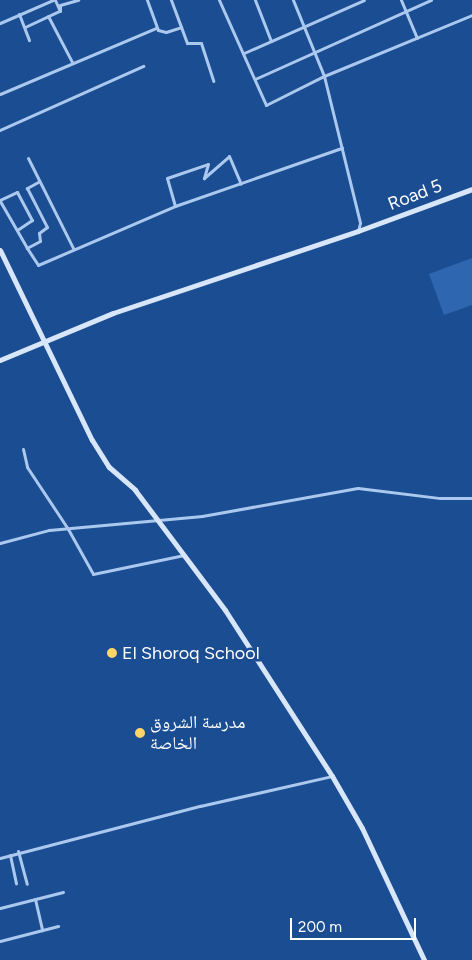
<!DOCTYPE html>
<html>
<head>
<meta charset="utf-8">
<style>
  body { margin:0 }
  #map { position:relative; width:472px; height:960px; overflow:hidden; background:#1b4d92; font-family:Figtree,"Noto Naskh Arabic",sans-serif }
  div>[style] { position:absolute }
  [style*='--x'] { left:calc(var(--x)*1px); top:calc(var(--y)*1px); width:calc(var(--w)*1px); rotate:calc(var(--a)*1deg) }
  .green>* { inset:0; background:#2e67b0 }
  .street>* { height:3px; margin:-1.5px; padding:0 1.5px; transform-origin:1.5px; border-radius:1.5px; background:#abc9ef }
  .secondary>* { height:5px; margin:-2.5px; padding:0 2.5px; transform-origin:2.5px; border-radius:2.5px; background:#d8e6fa }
  .dots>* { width:14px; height:14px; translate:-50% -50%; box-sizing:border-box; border:2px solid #1b4d92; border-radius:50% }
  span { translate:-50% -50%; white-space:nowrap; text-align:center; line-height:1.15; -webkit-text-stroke:5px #1b4d92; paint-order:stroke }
  .street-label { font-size:18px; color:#fff }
  .poi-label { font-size:18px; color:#fff }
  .left { translate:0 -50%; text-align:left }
  .scale { position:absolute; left:290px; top:918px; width:126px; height:22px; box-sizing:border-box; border:2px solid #fff; border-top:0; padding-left:6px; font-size:15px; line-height:18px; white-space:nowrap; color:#fff; -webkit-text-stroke:4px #1b4d92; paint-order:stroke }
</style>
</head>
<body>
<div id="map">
  <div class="green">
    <i style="clip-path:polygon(472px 258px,472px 305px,444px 315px,429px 274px)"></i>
  </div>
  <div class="street">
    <i style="--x:55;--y:0;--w:12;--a:66"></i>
    <i style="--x:147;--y:0;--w:32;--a:70"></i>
    <i style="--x:158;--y:30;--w:8;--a:14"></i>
    <i style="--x:166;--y:32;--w:16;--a:-18"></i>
    <i style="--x:171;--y:0;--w:46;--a:69.6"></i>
    <i style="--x:187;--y:43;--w:14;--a:0"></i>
    <i style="--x:201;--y:43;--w:40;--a:72"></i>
    <i style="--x:219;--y:0;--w:115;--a:65.9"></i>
    <i style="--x:266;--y:105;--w:65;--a:-26.6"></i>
    <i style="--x:324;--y:76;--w:160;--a:-22.4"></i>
    <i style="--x:255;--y:0;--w:44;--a:68.7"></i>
    <i style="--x:293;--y:0;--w:82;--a:67.8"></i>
    <i style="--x:324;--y:76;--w:151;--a:76.2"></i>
    <i style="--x:360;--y:223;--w:8;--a:104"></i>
    <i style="--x:401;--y:0;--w:41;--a:67.2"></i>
    <i style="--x:19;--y:14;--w:28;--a:69"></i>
    <i style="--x:48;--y:16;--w:52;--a:62.4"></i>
    <i style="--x:0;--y:23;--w:58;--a:-23.5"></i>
    <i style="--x:25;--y:27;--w:38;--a:-25"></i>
    <i style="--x:60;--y:11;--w:6;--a:-90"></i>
    <i style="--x:60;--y:5;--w:19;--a:-16"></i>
    <i style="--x:244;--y:53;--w:131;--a:-23.8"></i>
    <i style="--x:255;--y:79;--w:193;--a:-24.2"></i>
    <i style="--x:0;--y:94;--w:169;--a:-22.9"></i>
    <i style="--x:0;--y:130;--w:157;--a:-24.1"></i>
    <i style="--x:28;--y:158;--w:101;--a:63.4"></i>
    <i style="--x:38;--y:182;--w:13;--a:151"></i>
    <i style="--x:27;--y:188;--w:44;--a:62.9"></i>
    <i style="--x:47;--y:227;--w:10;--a:143"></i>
    <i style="--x:39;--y:233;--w:8;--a:83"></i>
    <i style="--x:40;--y:241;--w:15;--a:152"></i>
    <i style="--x:27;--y:248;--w:20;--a:57"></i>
    <i style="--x:38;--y:265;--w:149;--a:-23.3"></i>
    <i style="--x:175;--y:206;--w:177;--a:-19.2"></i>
    <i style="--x:0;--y:200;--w:19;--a:-25"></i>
    <i style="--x:17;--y:192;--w:32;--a:62"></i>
    <i style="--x:32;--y:220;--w:18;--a:146"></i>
    <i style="--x:0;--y:201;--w:54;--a:60.1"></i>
    <i style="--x:175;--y:206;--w:29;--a:-106"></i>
    <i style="--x:167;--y:178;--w:43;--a:-18.9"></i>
    <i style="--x:208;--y:164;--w:15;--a:106"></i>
    <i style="--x:204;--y:178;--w:33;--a:-41"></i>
    <i style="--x:229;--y:156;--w:30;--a:67"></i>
    <i style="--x:23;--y:449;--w:18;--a:77"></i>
    <i style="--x:27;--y:467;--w:74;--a:56.5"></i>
    <i style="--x:68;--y:529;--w:51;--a:60.9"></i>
    <i style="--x:93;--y:574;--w:93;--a:-11.8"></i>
    <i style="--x:0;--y:543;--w:51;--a:-14.9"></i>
    <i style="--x:49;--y:530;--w:154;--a:-5.2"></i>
    <i style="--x:202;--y:516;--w:158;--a:-10.2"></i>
    <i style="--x:358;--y:488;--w:83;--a:7"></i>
    <i style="--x:440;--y:498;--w:32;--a:0"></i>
    <i style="--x:18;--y:851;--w:34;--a:75"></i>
    <i style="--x:10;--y:855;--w:29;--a:78"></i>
    <i style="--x:0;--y:858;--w:207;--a:-14.6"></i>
    <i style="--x:200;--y:806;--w:135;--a:-12.8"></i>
    <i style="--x:35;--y:899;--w:32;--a:77"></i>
    <i style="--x:0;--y:908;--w:65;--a:-14.3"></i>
    <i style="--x:0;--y:941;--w:60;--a:-14.5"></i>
  </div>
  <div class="secondary">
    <i style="--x:0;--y:250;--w:211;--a:64.2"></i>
    <i style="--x:92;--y:440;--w:32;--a:58"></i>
    <i style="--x:109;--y:467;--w:35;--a:41"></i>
    <i style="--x:135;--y:490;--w:150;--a:53.1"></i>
    <i style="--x:225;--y:610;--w:197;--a:57.2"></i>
    <i style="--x:332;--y:776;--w:60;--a:60"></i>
    <i style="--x:362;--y:828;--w:146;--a:64.8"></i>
    <i style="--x:0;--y:360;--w:122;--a:-22.6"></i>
    <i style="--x:113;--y:313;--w:258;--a:-18.5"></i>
    <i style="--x:358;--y:231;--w:121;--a:-20.2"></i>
  </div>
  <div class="dots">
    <i style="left:112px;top:653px;background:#ffd568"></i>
    <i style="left:140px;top:733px;background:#ffd568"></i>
  </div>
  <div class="street-label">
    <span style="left:415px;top:195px;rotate:-21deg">Road 5</span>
  </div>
  <div class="poi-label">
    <span class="left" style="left:122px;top:653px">El Shoroq School</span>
    <span class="left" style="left:150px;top:733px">مدرسة الشروق<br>الخاصة</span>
  </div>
  <div class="scale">200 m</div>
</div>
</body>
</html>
